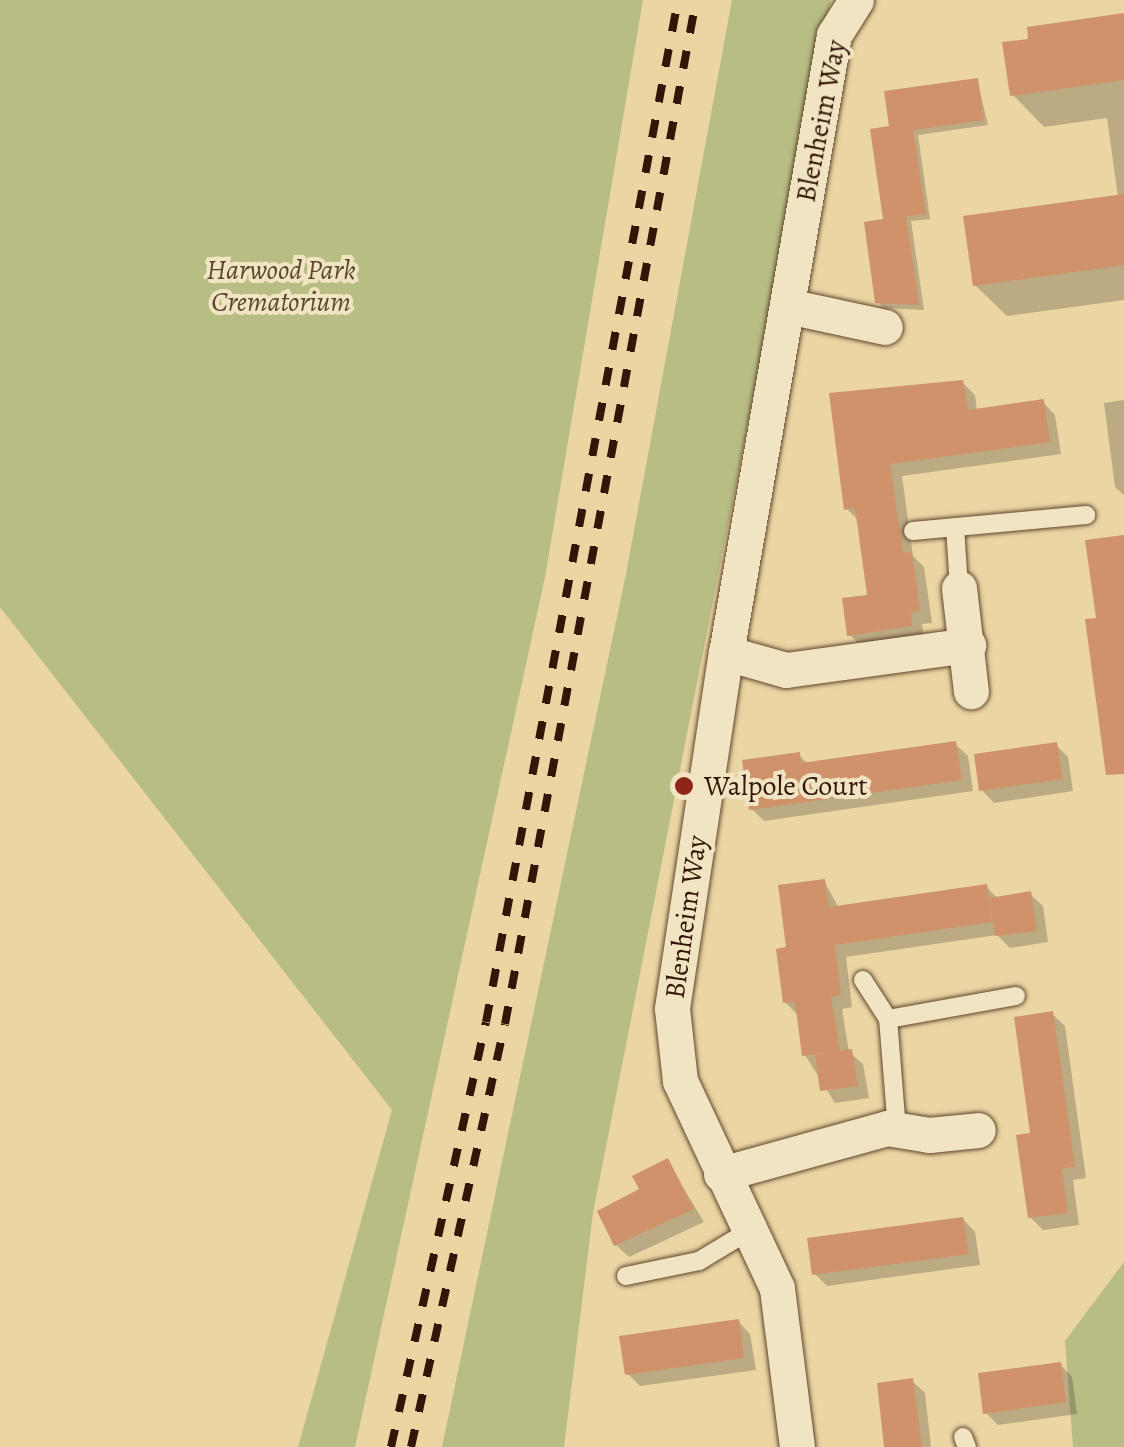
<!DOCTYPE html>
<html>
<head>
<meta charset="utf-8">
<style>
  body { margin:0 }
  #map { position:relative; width:1124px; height:1447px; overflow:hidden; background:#ead5a3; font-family:Alegreya,serif }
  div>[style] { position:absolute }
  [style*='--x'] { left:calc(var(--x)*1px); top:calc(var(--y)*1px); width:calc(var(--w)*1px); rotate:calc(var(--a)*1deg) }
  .green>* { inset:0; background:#b8bd84 }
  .shadow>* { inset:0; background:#0003 }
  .building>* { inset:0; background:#cf926a }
  .roads { filter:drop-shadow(0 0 2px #61462e) drop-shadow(0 0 2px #61462e) }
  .service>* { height:18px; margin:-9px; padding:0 9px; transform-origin:9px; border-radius:9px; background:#f1e4c3 }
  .minor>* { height:35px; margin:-17.5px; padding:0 17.5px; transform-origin:17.5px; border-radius:17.5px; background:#f1e4c3 }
  .rail>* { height:8px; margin-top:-4px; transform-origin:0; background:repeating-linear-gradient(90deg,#331607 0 18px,transparent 0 36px) }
  .dots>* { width:28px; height:28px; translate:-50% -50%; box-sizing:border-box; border:5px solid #f1e4c3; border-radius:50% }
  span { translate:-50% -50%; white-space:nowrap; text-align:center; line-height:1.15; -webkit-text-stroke:8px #f1e4c3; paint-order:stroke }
  .street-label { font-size:28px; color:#331607 }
  .park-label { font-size:28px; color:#5b482c; font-style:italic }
  .poi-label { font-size:28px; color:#331607 }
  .left { translate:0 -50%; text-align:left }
</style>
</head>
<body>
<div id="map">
  <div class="green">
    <i style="clip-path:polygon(0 0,643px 0,545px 577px,355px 1447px,298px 1447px,392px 1110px,0 607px)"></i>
    <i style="clip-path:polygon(732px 0,831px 0,593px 1213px,564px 1447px,442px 1447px,626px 574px)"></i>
    <i style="clip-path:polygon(1124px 1262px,1124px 1447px,1073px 1447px,1065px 1341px)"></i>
  </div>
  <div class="shadow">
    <i style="clip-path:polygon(1124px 15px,1124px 300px,1007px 316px,975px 285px,1118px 197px,1107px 118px,1044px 127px,1013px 95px,1031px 41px)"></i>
    <i style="clip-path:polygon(977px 80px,988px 125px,918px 135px,930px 219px,911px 221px,924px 310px,884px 308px,878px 302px,892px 128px)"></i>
    <i style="clip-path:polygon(962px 382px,975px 395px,977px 411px,1043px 402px,1055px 415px,1061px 454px,902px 476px,913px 556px,924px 567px,932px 623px,922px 624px,924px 638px,862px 647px,849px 634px,870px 597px,860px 522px,847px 509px)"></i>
    <i style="clip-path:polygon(1124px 400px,1124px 495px,1115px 487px,1104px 403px)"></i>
    <i style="clip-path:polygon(955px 744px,968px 756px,973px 791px,764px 821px,752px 809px,799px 755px,808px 764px)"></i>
    <i style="clip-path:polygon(1056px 745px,1068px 757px,1073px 791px,994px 803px,982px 790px)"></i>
    <i style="clip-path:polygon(824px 881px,839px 908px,986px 886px,998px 899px,1030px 894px,1043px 906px,1048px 942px,1010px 948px,997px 935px,846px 957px,852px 1007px,842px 1009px,849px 1052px,863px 1064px,869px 1098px,835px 1103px,805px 1055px,798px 1015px,785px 1002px,789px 950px)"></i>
    <i style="clip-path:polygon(1052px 1014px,1065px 1026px,1086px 1178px,1073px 1180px,1079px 1225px,1043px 1230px,1030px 1217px,1033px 1135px)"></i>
    <i style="clip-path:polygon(667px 1161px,704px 1222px,629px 1257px,616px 1245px)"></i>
    <i style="clip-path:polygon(963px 1219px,975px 1232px,980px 1265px,827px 1286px,814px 1273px)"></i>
    <i style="clip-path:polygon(738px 1321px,750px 1334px,756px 1370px,640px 1386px,627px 1373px)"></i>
    <i style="clip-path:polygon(1060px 1364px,1072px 1377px,1077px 1414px,998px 1425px,985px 1412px)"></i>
    <i style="clip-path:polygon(912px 1381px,925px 1393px,931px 1447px,887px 1447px)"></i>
  </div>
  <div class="building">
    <i style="clip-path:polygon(1124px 13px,1124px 80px,1010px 96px,1002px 42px,1028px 39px,1027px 27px)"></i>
    <i style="clip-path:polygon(978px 78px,984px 120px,913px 130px,926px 214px,906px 216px,919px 305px,875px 303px,864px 222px,883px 219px,870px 129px,889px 126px,884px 91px)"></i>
    <i style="clip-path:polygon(1124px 194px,1124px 265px,973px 286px,963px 216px)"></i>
    <i style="clip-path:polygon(963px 380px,968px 410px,1044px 399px,1050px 442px,890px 464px,903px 553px,912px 552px,920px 611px,911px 612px,912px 626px,847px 636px,842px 598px,867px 595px,855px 508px,844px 510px,829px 393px)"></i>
    <i style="clip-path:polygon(1124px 535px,1124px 774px,1106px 775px,1085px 619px,1096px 618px,1085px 540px)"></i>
    <i style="clip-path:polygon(956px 741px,962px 780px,749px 810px,742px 760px,800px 752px,801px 763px)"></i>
    <i style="clip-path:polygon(1057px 742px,1062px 779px,979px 791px,974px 754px)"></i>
    <i style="clip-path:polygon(825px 879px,829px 907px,987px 884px,992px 922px,835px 945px,841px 995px,831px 997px,840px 1051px,802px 1056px,795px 1002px,783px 1003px,776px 949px,786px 947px,778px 885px)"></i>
    <i style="clip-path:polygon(1031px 891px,1037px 931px,995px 936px,989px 898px)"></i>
    <i style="clip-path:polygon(1053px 1011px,1075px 1166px,1062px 1169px,1068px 1213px,1028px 1218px,1016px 1135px,1030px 1133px,1014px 1017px)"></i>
    <i style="clip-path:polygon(852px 1049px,858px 1086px,820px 1091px,815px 1055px)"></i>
    <i style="clip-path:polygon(668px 1158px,694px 1209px,614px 1246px,597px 1211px,639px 1189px,632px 1176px)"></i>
    <i style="clip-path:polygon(963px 1217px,969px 1254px,812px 1275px,807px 1238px)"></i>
    <i style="clip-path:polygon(739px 1319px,744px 1358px,625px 1375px,619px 1336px)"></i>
    <i style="clip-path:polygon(1061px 1362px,1066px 1402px,983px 1414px,978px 1373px)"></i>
    <i style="clip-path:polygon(913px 1378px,922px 1447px,884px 1447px,877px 1383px)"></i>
  </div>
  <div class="roads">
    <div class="service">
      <i style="--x:955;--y:527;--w:61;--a:86.2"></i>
      <i style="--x:913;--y:531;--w:174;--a:-5.3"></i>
      <i style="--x:863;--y:980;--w:46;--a:57.3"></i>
      <i style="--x:897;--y:1130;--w:111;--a:-94.6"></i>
      <i style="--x:888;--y:1019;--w:130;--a:-10.2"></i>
      <i style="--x:626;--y:1276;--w:75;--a:-11.6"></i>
      <i style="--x:699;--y:1261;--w:62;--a:-31.1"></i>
      <i style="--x:963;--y:1437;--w:11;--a:68"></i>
    </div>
    <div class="minor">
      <i style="--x:788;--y:306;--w:99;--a:12.2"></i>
      <i style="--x:959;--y:588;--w:104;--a:83.4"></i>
      <i style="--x:726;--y:653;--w:62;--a:15.8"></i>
      <i style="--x:786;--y:670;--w:184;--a:-7.8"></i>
      <i style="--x:721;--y:1174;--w:172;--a:-15.5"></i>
      <i style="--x:887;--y:1128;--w:43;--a:9.5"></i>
      <i style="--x:929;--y:1135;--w:49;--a:-5.8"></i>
      <i style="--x:797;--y:1447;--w:160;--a:-97.2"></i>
      <i style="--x:777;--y:1288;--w:229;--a:-115.1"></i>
      <i style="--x:680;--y:1081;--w:73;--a:-96.3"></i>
      <i style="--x:672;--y:1008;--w:359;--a:-81.4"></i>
      <i style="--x:726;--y:653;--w:627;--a:-80.09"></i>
      <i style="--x:834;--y:35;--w:41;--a:-57.8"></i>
    </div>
  </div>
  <div class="rail">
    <i style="--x:391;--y:1447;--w:435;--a:-77.4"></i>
    <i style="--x:486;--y:1022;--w:1040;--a:-79.36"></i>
    <i style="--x:411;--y:1447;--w:433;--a:-77.5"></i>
    <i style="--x:505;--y:1024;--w:1042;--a:-79.43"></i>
  </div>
  <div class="dots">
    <i style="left:684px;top:786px;background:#8f2418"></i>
  </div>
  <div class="street-label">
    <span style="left:821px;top:121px;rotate:-79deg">Blenheim Way</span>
    <span style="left:686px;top:917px;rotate:-82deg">Blenheim Way</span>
  </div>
  <div class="park-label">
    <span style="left:281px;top:286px">Harwood Park<br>Crematorium</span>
  </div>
  <div class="poi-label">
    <span class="left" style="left:704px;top:786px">Walpole Court</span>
  </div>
</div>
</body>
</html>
